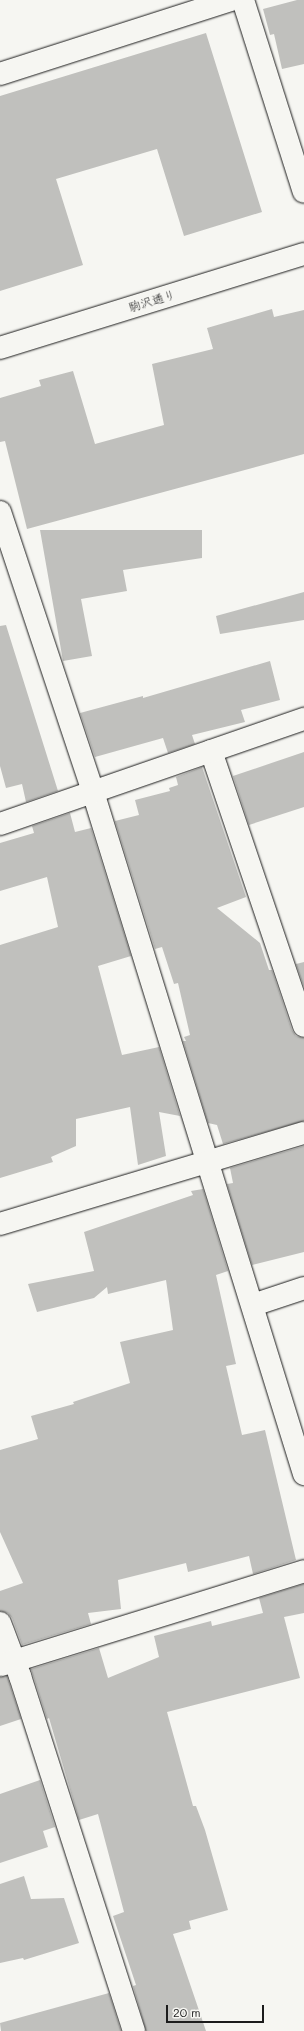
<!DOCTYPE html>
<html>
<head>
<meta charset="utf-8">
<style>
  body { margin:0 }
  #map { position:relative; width:304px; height:2031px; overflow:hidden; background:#f6f6f2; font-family:Mali,"Klee One",sans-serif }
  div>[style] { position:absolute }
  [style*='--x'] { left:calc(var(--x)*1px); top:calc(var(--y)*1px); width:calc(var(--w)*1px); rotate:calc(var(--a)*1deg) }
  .building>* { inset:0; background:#c0c0bd }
  .roads { filter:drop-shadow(0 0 1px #1c1c1c) drop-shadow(0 0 1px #1c1c1c) }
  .minor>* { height:22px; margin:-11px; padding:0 11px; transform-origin:11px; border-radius:11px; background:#f6f6f2 }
  .major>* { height:22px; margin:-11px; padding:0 11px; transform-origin:11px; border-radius:11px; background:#f6f6f2 }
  span { translate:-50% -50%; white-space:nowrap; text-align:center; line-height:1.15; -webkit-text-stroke:4px #f6f6f2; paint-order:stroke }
  .street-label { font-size:12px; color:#1c1c1c }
  .scale { position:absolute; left:166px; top:2005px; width:98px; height:18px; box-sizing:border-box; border:2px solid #1c1c1c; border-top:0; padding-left:5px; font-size:12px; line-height:14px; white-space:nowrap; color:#1c1c1c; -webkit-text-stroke:3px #f6f6f2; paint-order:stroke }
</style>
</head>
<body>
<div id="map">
  <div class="building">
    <i style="clip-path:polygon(297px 0,304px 0,304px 64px,282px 69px,274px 34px,270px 35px,263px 9px)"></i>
    <i style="clip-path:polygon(206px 33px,262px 212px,184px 236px,157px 149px,56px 179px,83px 265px,0 291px,0 96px)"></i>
    <i style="clip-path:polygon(272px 309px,274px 317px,304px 310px,304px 454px,27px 529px,5px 441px,0 442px,0 398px,41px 386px,39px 380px,73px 371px,95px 444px,164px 425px,152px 364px,213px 349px,207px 328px)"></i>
    <i style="clip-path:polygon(40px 530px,202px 530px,202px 558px,123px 570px,127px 591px,81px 599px,92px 656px,63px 661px)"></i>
    <i style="clip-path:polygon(304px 592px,304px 620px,220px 634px,216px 616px)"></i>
    <i style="clip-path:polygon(6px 625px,58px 791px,26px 802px,22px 784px,6px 788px,0 766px,0 626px)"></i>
    <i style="clip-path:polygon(270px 661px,280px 700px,241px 710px,245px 722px,192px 735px,195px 744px,168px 753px,163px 738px,95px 757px,80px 713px,143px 696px,143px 698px)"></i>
    <i style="clip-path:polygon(304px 752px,304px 807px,249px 825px,233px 776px)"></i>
    <i style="clip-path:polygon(202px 767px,246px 897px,217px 908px,260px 943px,269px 970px,272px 970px,292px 1030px,296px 1036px,304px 1038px,304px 1121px,223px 1144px,217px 1125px,208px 1123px,183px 1041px,186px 1041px,184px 1037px,190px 1035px,178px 983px,174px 984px,162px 947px,155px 949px,115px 821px,139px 815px,135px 800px,170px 791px,169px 788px,178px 785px,176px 777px)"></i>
    <i style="clip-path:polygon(70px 813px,75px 832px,91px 828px,131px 956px,98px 966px,122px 1055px,159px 1047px,180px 1116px,159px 1112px,166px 1156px,138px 1165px,130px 1107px,76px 1119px,76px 1146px,51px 1157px,53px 1162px,0 1178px,0 945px,58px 927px,47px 877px,0 891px,0 843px,34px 833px,32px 826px)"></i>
    <i style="clip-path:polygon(304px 962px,304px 987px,296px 964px)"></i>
    <i style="clip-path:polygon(304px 1146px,304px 1252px,252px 1265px,227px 1184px,233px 1183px,230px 1168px)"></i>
    <i style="clip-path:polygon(203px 1189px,228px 1271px,216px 1275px,236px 1364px,226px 1366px,242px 1435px,265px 1430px,296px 1560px,253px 1574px,249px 1556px,188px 1572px,186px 1563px,118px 1580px,121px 1609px,88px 1613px,91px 1624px,22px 1645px,12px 1618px,8px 1613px,0 1611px,0 1591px,23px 1583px,0 1532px,0 1450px,38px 1439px,31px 1416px,74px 1404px,73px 1402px,130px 1383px,120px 1342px,173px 1330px,166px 1280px,108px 1294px,107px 1287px,94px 1298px,37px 1312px,28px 1284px,94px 1271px,84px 1232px,193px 1195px,191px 1191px)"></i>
    <i style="clip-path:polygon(304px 1584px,304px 1613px,284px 1617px,300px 1678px,167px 1712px,193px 1806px,196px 1806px,205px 1830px,228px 1910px,189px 1921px,191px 1929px,173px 1934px,206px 2031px,146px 2031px,133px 1986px,136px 1985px,113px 1916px,124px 1912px,98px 1814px,79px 1820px,49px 1718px,47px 1719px,31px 1669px,99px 1648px,108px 1678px,159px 1657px,154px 1636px,211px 1621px,212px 1626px,263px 1613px,259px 1598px)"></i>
    <i style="clip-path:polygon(7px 1676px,21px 1719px,0 1726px,0 1677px)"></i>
    <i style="clip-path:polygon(40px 1780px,55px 1827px,43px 1831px,48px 1847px,0 1863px,0 1794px)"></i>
    <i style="clip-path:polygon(24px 1876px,31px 1899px,64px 1898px,79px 1943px,24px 1960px,23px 1958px,0 1963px,0 1884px)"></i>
    <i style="clip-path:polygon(109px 1993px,121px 2031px,1px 2031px,0 2023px)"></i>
  </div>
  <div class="roads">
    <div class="minor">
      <i style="--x:243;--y:0;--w:201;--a:72.4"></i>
      <i style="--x:0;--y:74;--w:242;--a:-17.8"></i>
      <i style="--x:0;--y:512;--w:295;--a:71.6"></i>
      <i style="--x:93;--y:792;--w:714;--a:72.81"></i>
      <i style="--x:211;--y:751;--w:290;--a:71.3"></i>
      <i style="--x:0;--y:824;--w:322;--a:-19.1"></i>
      <i style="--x:0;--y:1224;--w:317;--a:-16.7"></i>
      <i style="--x:253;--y:1305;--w:54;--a:-18.4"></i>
      <i style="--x:0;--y:1623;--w:57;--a:69.3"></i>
      <i style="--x:20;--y:1676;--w:373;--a:72.2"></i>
      <i style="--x:1;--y:1665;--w:317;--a:-17.2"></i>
    </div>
    <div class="major">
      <i style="--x:0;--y:348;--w:318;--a:-17.2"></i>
    </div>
  </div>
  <div class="street-label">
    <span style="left:152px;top:301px;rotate:-17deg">駒沢通り</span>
  </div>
  <div class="scale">20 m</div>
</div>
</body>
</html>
